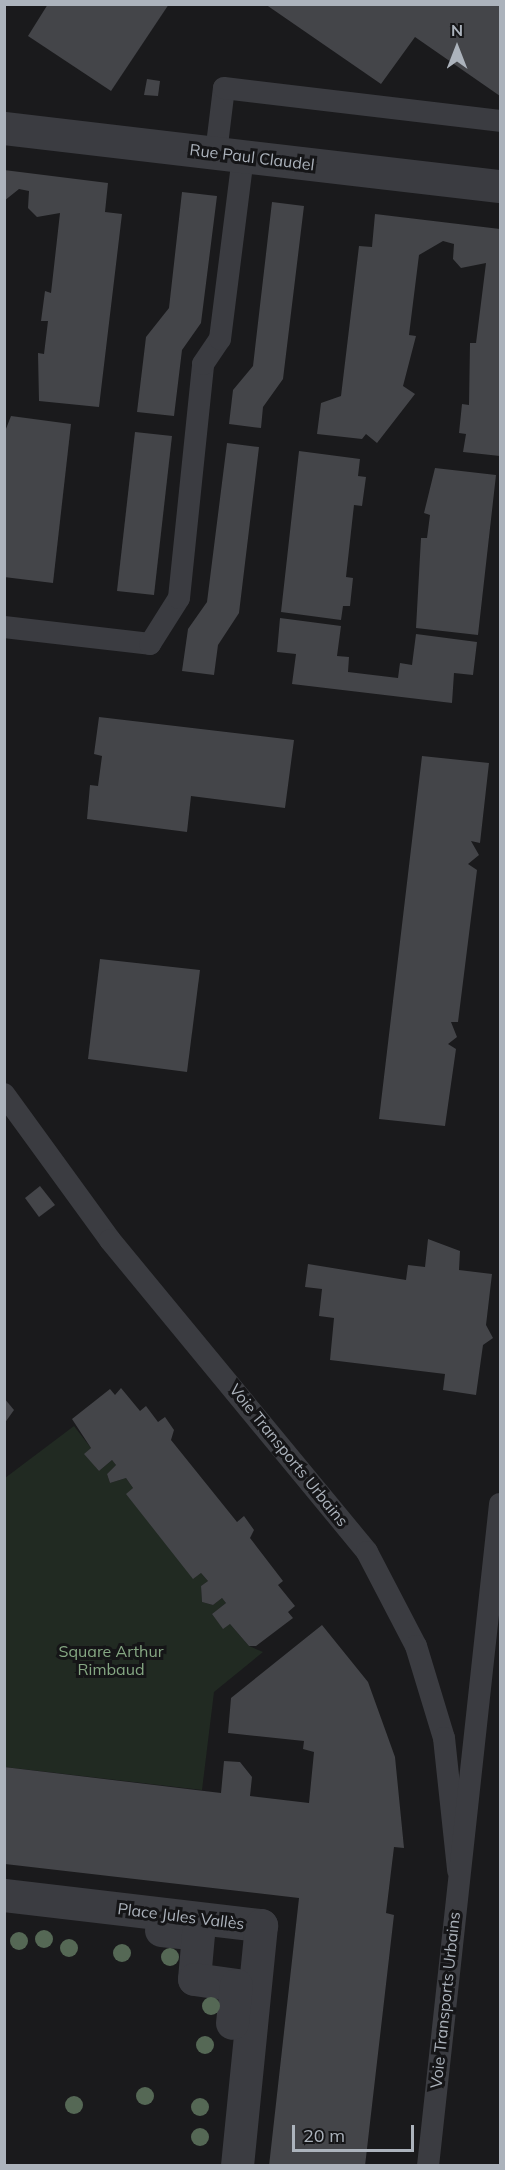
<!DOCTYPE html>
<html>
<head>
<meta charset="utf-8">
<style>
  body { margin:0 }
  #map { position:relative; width:505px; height:2170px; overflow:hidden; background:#1a1a1c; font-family:Mulish,sans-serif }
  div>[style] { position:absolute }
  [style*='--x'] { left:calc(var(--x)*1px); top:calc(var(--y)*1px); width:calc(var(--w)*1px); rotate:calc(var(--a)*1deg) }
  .green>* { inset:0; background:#212a22 }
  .building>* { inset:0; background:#444549 }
  .lane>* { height:22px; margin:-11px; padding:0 11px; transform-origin:11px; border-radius:11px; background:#3b3c41 }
  .street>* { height:33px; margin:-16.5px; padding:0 16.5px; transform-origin:16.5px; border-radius:16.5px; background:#3b3c41 }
  .trees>* { width:18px; height:18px; margin:-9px; border-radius:50%; background:#556855 }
  span { translate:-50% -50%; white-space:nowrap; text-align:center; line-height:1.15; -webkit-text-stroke:6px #151517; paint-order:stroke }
  .street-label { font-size:16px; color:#acb3bc }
  .park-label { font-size:16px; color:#85a783 }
  .frame { position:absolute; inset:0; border:6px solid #acb3bc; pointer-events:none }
  .north { position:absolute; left:427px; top:18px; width:60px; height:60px; -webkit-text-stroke:4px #151517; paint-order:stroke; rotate:0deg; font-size:16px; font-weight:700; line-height:24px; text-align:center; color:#acb3bc }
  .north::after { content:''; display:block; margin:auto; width:21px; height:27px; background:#acb3bc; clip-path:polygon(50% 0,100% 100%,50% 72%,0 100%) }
  .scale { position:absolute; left:292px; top:2125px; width:122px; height:27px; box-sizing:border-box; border:3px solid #acb3bc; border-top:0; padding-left:8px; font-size:18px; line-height:21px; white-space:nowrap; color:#acb3bc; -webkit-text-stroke:4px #151517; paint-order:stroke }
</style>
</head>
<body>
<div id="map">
  <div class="green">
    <i style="clip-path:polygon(74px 1426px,91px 1448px,85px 1454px,99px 1471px,112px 1460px,116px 1465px,107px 1474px,110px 1483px,126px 1478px,133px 1488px,127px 1494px,194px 1578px,201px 1573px,208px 1581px,201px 1586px,202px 1602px,213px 1605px,222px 1598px,226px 1603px,212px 1614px,223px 1628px,230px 1624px,249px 1646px,263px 1652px,214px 1692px,202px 1790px,5px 1767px,5px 1478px)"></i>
  </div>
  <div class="building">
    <i style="clip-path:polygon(48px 4px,169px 4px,111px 91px,28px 36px)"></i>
    <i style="clip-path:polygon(265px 4px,500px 4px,500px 96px,415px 37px,381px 84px)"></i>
    <i style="clip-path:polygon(147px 79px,160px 81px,158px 96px,144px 95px)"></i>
    <i style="clip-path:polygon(4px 170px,108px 183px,105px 212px,122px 214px,99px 407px,39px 401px,38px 353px,44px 354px,48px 321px,41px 321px,45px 291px,51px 293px,60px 213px,37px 217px,28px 208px,29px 191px,19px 189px,4px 201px)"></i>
    <i style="clip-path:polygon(182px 192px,217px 196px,201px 323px,182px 350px,174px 416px,137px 412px,146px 337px,169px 308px)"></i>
    <i style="clip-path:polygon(272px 202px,304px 206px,283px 379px,263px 407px,261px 428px,229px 424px,233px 390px,253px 366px)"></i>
    <i style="clip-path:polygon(375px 214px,500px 229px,500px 456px,463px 452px,466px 434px,459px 433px,462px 404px,469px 405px,470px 343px,476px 343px,486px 263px,461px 268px,453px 259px,454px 244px,443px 241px,419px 255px,409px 335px,416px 336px,403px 386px,415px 394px,377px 443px,366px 434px,362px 439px,317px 434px,321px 403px,341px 396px,359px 246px,372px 247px)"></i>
    <i style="clip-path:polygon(11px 416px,71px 424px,53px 583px,4px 577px,4px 434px)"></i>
    <i style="clip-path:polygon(135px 432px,172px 436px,154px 595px,117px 591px)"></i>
    <i style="clip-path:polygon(227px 443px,259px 447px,239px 613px,218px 645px,214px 675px,182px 671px,188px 629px,207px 602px)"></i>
    <i style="clip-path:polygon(299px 451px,360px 459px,358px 476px,366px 477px,362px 506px,354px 505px,346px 577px,353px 578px,350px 606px,343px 606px,341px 620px,281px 612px)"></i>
    <i style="clip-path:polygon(435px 468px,496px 475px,478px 635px,416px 628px,421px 538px,427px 538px,430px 515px,424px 513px)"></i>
    <i style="clip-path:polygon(280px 618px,341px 626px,337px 656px,349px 657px,348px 672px,398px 678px,400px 663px,412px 665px,416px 634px,477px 642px,473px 675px,454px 673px,452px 703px,292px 684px,296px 654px,277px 652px)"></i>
    <i style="clip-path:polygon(99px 717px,294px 740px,285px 808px,191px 796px,187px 832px,87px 819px,90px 785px,98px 786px,102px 756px,94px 754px)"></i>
    <i style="clip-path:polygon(422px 756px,489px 763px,480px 843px,471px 841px,479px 855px,468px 864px,477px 870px,458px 1022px,451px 1022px,457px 1037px,448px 1044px,456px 1049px,445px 1126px,379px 1119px)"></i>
    <i style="clip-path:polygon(100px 959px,200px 970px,187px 1072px,88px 1059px)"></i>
    <i style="clip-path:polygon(40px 1186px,55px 1205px,39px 1217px,25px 1198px)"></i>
    <i style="clip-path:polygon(428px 1239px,460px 1251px,459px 1270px,492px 1274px,486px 1325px,493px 1338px,483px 1345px,476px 1395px,443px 1390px,445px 1374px,330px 1360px,334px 1318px,319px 1316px,322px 1289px,305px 1287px,308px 1264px,406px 1280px,408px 1265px,425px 1267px)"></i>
    <i style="clip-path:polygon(121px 1388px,140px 1411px,146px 1406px,158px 1422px,165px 1417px,174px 1430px,171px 1440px,237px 1522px,244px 1516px,254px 1530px,250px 1538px,283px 1581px,278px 1585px,295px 1606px,288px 1612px,293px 1618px,256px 1646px,249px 1646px,230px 1624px,223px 1629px,212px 1614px,226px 1603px,222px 1598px,213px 1605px,202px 1602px,201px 1586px,208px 1581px,201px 1573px,193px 1579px,126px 1494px,133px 1488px,126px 1478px,110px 1483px,107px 1474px,116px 1465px,112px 1460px,99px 1471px,84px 1454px,91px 1448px,72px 1419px,110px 1389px,115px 1395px)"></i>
    <i style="clip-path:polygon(4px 1398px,14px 1410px,4px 1424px)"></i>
    <i style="clip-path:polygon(322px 1625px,368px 1682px,395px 1757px,404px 1848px,394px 1847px,386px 1913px,394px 1915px,365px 2166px,269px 2166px,299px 1898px,5px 1864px,4px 1767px,221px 1793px,224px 1761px,240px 1762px,252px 1777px,250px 1796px,309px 1803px,314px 1752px,303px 1749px,304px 1741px,228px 1733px,231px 1698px)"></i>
  </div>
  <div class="lane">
    <i style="--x:216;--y:153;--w:65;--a:-83"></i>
    <i style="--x:224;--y:88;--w:278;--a:6.8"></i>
    <i style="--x:4;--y:627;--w:147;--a:6.6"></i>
    <i style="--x:150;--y:644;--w:54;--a:-57.8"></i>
    <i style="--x:179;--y:598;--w:235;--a:-84.1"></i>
    <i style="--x:203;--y:364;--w:30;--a:-56"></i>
    <i style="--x:220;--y:339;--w:184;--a:-82.8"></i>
    <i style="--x:4;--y:1094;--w:180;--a:54"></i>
    <i style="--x:110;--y:1240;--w:404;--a:50.5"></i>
    <i style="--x:367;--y:1552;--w:106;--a:62.5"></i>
    <i style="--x:416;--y:1646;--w:96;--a:73.1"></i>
    <i style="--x:444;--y:1738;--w:133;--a:83.9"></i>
    <i style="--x:428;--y:2166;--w:666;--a:-83.79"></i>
  </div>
  <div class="street">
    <i style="--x:4;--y:128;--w:499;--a:6.7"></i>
    <i style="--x:4;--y:1895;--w:259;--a:6.7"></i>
    <i style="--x:261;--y:1925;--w:242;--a:95.7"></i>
    <i style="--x:161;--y:1930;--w:37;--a:6"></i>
    <i style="--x:198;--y:1934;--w:45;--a:95.1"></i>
    <i style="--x:194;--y:1979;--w:42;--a:8.1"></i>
    <i style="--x:236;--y:1985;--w:38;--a:96"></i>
  </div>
  <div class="trees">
    <i style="left:44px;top:1939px"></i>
    <i style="left:19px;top:1941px"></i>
    <i style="left:69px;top:1948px"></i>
    <i style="left:122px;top:1953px"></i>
    <i style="left:170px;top:1957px"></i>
    <i style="left:211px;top:2006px"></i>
    <i style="left:205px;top:2045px"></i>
    <i style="left:145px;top:2096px"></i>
    <i style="left:74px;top:2105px"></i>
    <i style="left:200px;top:2107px"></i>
    <i style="left:200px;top:2137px"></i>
  </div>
  <div class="street-label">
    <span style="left:252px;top:157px;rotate:7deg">Rue Paul Claudel</span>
    <span style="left:289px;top:1455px;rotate:51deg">Voie Transports Urbains</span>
    <span style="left:181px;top:1916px;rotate:7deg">Place Jules Vallès</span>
    <span style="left:445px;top:2000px;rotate:-84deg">Voie Transports Urbains</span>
  </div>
  <div class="park-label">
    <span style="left:111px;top:1660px">Square Arthur<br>Rimbaud</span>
  </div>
  <div class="frame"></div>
  <div class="north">N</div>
  <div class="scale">20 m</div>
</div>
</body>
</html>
